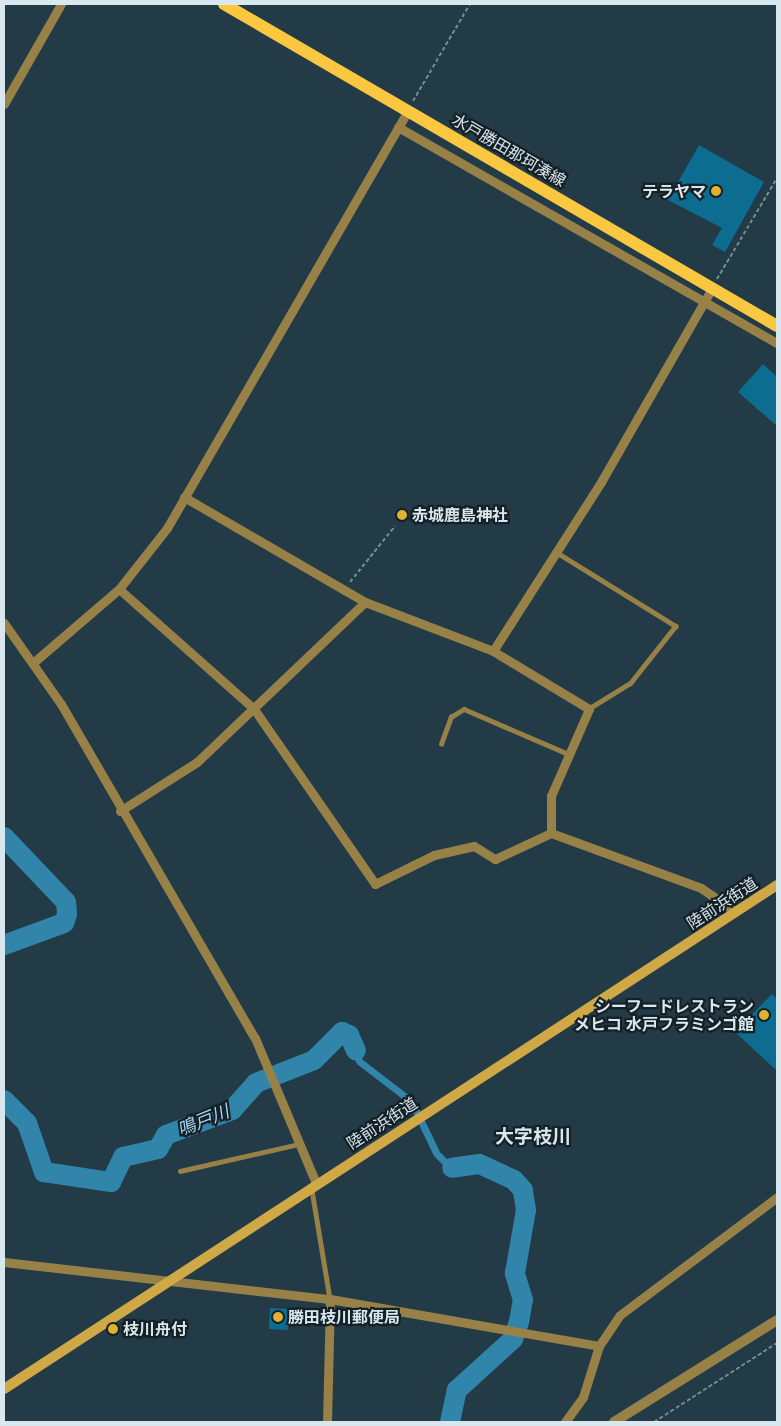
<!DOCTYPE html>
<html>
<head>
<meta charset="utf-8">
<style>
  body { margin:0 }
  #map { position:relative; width:781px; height:1426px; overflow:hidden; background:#223b47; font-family:Lato,"Noto Sans JP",sans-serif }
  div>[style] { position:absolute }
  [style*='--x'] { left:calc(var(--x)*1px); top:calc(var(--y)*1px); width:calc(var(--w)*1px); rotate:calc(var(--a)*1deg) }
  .water>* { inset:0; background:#3185ab }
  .river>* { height:20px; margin:-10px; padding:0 10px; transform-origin:10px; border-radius:10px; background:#3185ab }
  .building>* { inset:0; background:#0d6d91 }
  .path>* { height:2px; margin-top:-1px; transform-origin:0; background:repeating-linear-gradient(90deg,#768a94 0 4px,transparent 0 6.5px) }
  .service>* { height:4.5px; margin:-2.25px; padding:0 2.25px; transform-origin:2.25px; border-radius:2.25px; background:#988147 }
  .minor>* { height:9px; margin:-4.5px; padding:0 4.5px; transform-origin:4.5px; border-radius:4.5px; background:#988147 }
  .tertiary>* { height:10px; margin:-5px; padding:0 5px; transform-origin:5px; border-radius:5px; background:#988147 }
  .secondary>* { height:10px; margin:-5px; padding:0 5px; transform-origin:5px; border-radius:5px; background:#d0a946 }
  .primary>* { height:12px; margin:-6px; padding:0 6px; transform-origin:6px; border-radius:6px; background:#fac840 }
  .dots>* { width:14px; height:14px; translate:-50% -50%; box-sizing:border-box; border:2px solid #152026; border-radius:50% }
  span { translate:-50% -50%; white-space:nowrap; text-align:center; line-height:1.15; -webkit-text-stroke:4.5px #152026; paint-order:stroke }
  .street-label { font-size:16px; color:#d9e7ef }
  .poi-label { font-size:16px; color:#d9e7ef; font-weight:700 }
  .right { translate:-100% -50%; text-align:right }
  .left { translate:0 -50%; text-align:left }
  .water-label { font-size:18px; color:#a7d7f0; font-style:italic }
  .quarter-label { font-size:19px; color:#d9e7ef; font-weight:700 }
  .frame { position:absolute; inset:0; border:5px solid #d9e7ef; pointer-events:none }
</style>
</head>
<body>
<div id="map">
  <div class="water">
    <i style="clip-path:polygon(341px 1029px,351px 1032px,363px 1060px,415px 1100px,440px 1152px,453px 1165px,478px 1161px,479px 1167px,449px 1171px,434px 1156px,409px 1104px,357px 1064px)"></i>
  </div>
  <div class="river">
    <i style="--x:4;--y:837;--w:90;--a:46.4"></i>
    <i style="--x:66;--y:902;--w:12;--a:85"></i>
    <i style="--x:67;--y:914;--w:9;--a:108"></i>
    <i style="--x:64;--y:923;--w:64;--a:159.9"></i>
    <i style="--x:4;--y:1100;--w:33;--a:45"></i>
    <i style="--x:27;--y:1123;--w:52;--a:70.9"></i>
    <i style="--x:44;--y:1172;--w:68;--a:8.5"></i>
    <i style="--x:111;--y:1182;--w:28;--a:-64"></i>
    <i style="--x:123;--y:1157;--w:36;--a:-13"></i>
    <i style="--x:158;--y:1149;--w:16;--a:-60"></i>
    <i style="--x:166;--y:1135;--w:71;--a:-20.7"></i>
    <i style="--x:232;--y:1110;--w:36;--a:-48"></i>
    <i style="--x:256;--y:1083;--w:62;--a:-21.6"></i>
    <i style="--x:314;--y:1060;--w:40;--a:-45"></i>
    <i style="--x:342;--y:1032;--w:8;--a:23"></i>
    <i style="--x:349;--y:1035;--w:17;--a:66"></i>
    <i style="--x:450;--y:1422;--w:33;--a:-78"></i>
    <i style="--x:457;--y:1390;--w:76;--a:-42.3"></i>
    <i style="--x:513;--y:1339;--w:18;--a:-71"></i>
    <i style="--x:519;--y:1322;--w:22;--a:-80"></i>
    <i style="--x:523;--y:1300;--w:28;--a:-107"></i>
    <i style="--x:515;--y:1273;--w:64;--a:-80.1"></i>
    <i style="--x:526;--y:1210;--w:20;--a:-99"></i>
    <i style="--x:523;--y:1190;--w:13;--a:-132"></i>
    <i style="--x:514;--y:1180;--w:38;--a:-155"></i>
    <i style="--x:479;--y:1164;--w:27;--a:172"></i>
  </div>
  <div class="building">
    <i style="clip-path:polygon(699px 145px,764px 182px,725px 252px,712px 245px,722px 228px,668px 200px)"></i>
    <i style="clip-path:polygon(763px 364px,777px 377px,777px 426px,738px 392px)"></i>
    <i style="clip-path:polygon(772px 994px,777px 999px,777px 1071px,735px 1032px)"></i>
    <i style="clip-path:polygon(270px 1308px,289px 1309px,288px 1330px,269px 1329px)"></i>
  </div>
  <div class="path">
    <i style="--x:413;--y:101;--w:113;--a:-59.6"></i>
    <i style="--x:717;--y:279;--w:117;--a:-59.3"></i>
    <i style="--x:350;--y:582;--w:72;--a:-51.2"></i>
    <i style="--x:654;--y:1422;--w:146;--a:-32.7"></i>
  </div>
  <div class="service">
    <i style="--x:556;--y:552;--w:141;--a:31.7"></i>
    <i style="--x:676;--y:626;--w:73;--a:128.3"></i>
    <i style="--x:631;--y:683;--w:49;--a:148.2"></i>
    <i style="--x:441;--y:744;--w:29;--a:-70"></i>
    <i style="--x:451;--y:717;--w:15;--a:-32"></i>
    <i style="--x:464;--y:709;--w:111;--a:23.3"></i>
    <i style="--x:180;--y:1171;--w:122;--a:-12.8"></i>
    <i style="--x:312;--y:1190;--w:110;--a:80.6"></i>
  </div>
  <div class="minor">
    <i style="--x:4;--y:104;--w:115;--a:-60.3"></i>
    <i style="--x:398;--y:127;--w:436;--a:29.7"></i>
    <i style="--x:184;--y:497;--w:209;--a:30.1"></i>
    <i style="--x:365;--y:602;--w:137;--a:20.9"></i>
    <i style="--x:493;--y:651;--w:112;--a:31.1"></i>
    <i style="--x:589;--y:709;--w:95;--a:113.6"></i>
    <i style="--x:551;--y:796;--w:37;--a:90"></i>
    <i style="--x:119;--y:589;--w:181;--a:41.6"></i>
    <i style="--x:254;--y:709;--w:213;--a:55.3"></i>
    <i style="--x:375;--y:884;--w:66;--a:-26.2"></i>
    <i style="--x:434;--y:855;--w:41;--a:-12.7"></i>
    <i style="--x:474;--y:846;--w:25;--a:32"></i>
    <i style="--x:495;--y:859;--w:62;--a:-24.9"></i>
    <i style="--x:551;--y:833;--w:160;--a:20.1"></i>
    <i style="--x:701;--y:888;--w:42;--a:34.4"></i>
    <i style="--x:4;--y:623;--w:99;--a:54.9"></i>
    <i style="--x:61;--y:704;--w:386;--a:59.9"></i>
    <i style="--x:255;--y:1038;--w:157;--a:67.2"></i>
    <i style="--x:493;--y:651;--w:201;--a:-57.4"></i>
    <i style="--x:601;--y:482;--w:224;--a:-60.2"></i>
    <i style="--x:34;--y:662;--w:112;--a:-40.7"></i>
    <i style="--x:119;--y:589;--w:78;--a:-51.8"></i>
    <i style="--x:167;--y:528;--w:482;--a:-60"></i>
    <i style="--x:120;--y:811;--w:91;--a:-32.5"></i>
    <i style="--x:197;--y:762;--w:232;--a:-43.6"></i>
    <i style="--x:4;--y:1262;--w:328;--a:6.5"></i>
    <i style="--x:330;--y:1299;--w:273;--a:9.9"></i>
    <i style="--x:327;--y:1422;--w:123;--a:-88.6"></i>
    <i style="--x:565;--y:1422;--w:31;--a:-54"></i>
    <i style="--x:583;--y:1397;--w:53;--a:-72.6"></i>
    <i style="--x:599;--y:1346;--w:37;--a:-56"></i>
    <i style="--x:620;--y:1315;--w:196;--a:-36.9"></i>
  </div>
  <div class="tertiary">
    <i style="--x:614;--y:1422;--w:192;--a:-32"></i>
  </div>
  <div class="secondary">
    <i style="--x:4;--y:1389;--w:923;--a:-33.1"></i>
  </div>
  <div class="primary">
    <i style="--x:224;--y:4;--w:640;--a:30.21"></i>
  </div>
  <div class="dots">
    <i style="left:716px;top:191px;background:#deb133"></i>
    <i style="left:402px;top:515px;background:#deb133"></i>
    <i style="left:764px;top:1015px;background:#deb133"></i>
    <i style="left:278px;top:1317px;background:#deb133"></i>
    <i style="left:113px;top:1329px;background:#deb133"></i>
  </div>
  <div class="street-label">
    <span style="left:509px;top:150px;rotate:30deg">水戸勝田那珂湊線</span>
    <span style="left:722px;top:903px;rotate:-33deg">陸前浜街道</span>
    <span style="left:382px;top:1123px;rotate:-33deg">陸前浜街道</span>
  </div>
  <div class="poi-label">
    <span class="right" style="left:706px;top:191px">テラヤマ</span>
    <span class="left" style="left:412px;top:515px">赤城鹿島神社</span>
    <span class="right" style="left:754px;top:1015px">シーフードレストラン<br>メヒコ 水戸フラミンゴ館</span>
    <span class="left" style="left:288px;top:1317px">勝田枝川郵便局</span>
    <span class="left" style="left:123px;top:1329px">枝川舟付</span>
  </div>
  <div class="water-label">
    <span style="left:203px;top:1120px;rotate:-22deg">鳴戸川</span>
  </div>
  <div class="quarter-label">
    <span style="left:533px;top:1136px">大字枝川</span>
  </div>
  <div class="frame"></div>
</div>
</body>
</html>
